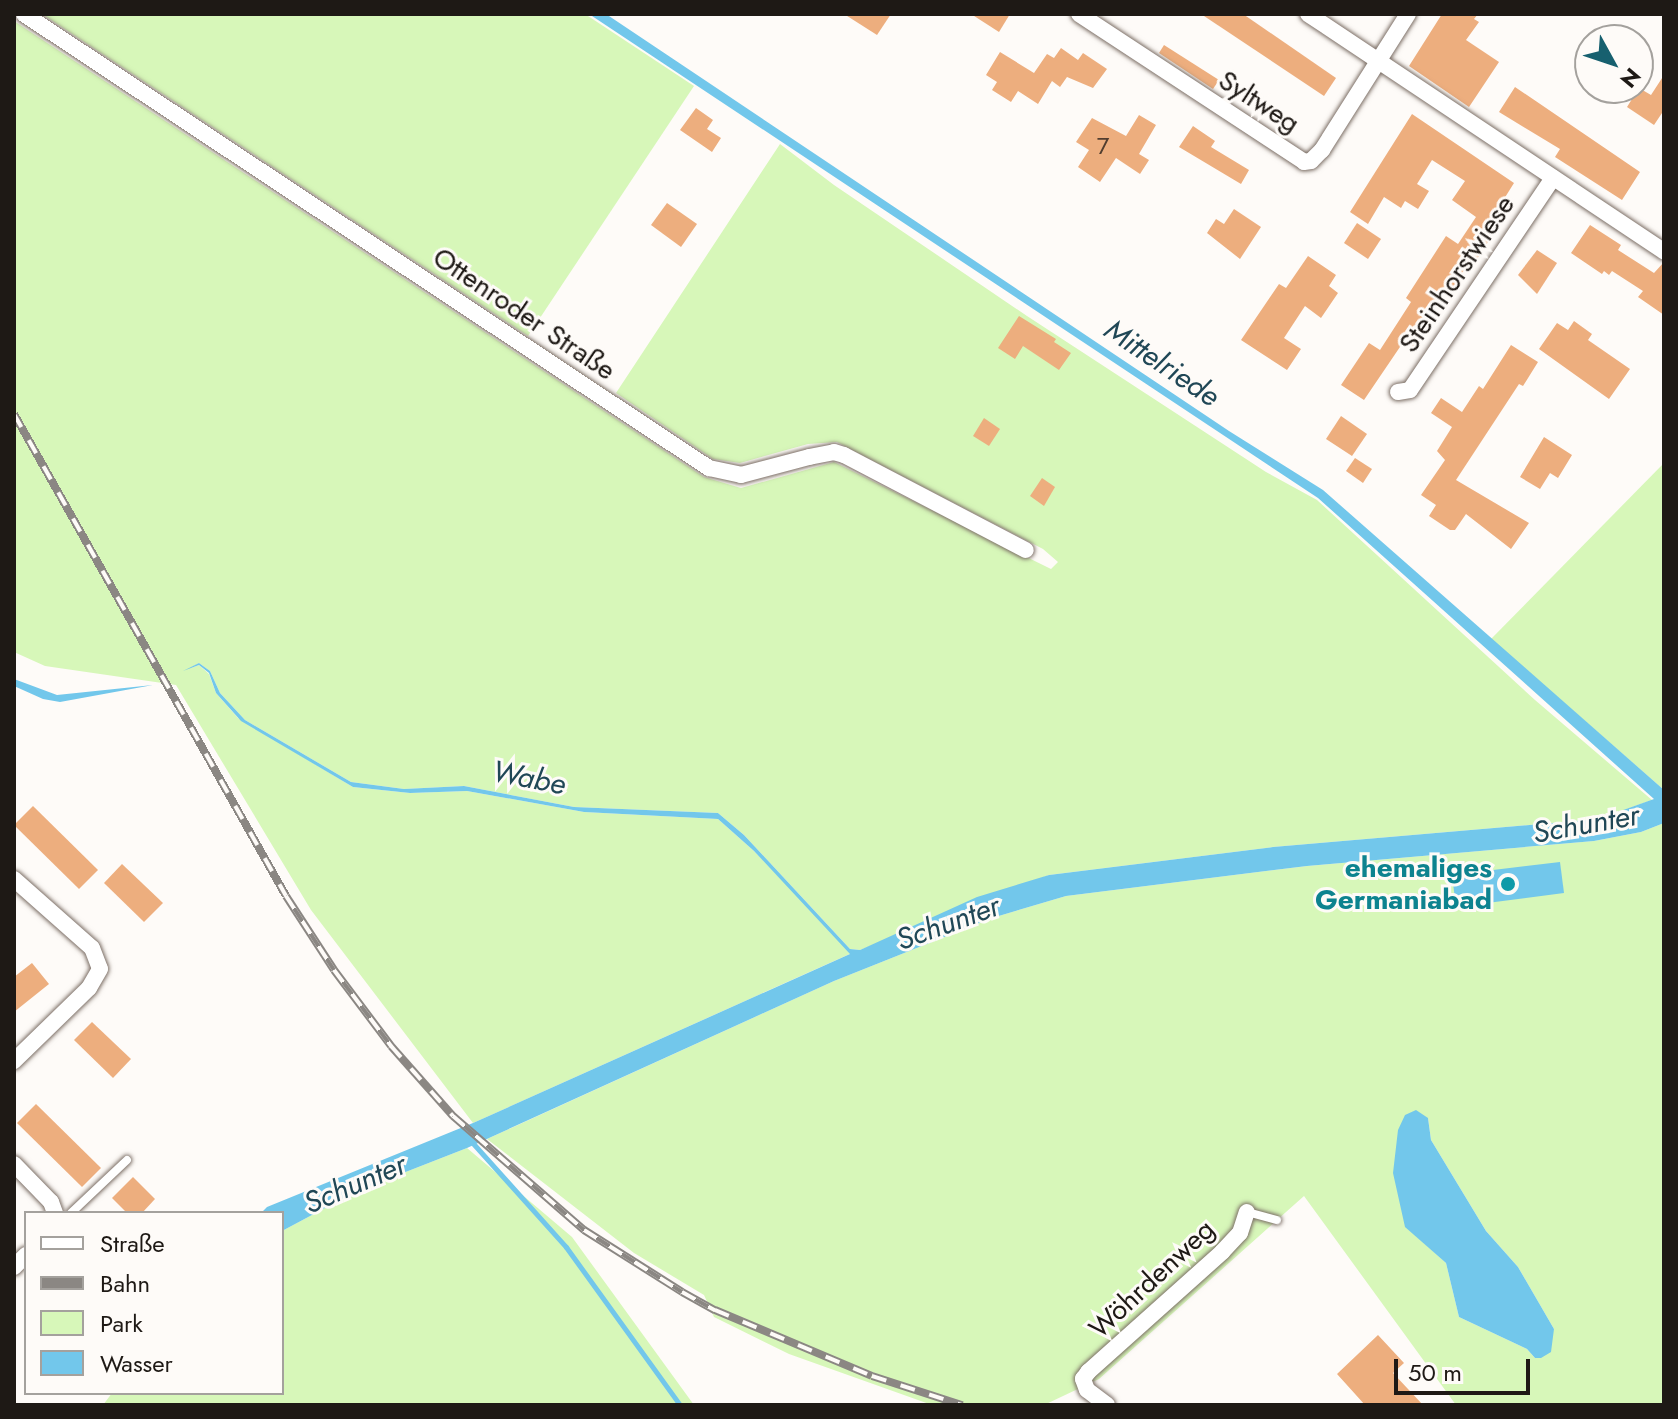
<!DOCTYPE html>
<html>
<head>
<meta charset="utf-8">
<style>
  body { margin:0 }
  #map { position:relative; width:1678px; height:1419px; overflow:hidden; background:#fefbf8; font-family:Jost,sans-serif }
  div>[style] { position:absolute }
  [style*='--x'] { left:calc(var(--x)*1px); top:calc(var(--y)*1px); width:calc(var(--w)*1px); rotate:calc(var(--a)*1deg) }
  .green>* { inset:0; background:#d7f7b9 }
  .water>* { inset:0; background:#72c7eb }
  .stream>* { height:5px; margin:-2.5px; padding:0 2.5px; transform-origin:2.5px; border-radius:2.5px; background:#72c7eb }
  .building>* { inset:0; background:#edae7e }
  .roads { filter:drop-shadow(0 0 2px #7c6f66) drop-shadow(0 0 2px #7c6f66) }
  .lane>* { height:8px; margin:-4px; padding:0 4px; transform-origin:4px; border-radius:4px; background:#fff }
  .street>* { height:16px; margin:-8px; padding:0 8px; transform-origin:8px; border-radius:8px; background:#fff }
  .rail>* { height:8px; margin-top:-4px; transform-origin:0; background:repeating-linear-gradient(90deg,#fefbf8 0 15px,#8b8783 0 30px); box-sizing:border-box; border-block:2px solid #8b8783 }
  .dots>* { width:22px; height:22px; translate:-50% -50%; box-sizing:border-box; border:4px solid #fefbf8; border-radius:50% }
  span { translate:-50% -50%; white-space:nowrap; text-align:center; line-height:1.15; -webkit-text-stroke:6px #fefbf8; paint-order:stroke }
  .number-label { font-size:24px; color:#523e2f }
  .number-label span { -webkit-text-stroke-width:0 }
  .street-label { font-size:28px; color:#1e1915 }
  .culture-label { font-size:28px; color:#0d838f; font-weight:700 }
  .right { translate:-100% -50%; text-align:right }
  .water-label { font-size:30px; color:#204756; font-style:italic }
  .frame { position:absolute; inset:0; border:16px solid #1e1915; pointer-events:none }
  .legend { position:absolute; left:24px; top:1211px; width:260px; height:184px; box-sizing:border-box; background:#fefbf8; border:2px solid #a4a19d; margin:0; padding:10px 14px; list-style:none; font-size:24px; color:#1e1915 }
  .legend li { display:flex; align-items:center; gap:16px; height:40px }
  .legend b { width:40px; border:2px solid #a4a19d }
  .north { position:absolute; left:1574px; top:24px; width:80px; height:80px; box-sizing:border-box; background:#fefbf8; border:2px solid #a4a19d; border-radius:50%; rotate:130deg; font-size:22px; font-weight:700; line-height:32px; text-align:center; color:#1e1915 }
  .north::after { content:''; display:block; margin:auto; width:28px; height:36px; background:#17606f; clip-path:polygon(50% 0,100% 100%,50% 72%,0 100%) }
  .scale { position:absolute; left:1394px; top:1359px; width:136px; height:36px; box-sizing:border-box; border:4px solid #1e1915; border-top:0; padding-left:10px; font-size:24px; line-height:28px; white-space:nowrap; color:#1e1915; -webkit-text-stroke:6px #fefbf8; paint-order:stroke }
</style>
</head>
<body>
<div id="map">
  <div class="green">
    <i style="clip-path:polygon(42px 14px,585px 14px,694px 86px,528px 336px)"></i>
    <i style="clip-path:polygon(14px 21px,704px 477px,741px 488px,834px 462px,1051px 569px,1058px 562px,1043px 549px,837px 442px,808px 444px,740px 463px,713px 459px,616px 393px,780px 144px,834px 185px,1027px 316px,1266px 472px,1317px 500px,1535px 700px,1652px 800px,1598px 819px,1273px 847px,1049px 875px,860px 950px,850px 949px,744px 835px,718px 813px,574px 807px,464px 786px,404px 789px,351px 782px,245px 720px,220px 693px,210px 671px,199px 663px,191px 668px,199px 665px,209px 674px,216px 693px,238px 718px,353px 787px,410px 793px,467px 791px,584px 812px,718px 819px,754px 851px,852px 953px,473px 1123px,311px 910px,176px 685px,45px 666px,14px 652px)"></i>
    <i style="clip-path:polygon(1664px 463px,1664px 790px,1491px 639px)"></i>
    <i style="clip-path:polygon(evenodd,1664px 823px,1664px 1405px,1456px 1405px,1304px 1196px,1099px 1379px,1044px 1405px,932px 1405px,789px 1354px,714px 1317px,704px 1295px,634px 1253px,487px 1139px,834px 981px,992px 918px,1066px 896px,1307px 866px,1594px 841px,1641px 832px,1664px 823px,1428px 1118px,1431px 1140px,1486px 1231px,1518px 1267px,1554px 1329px,1535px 1358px,1527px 1349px,1459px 1317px,1446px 1263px,1405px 1226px,1428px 1118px)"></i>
    <i style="clip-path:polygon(467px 1148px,572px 1237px,694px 1405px,103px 1405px,112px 1393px,282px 1393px,282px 1231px,357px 1191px)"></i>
  </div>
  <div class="water">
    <i style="clip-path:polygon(589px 14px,606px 14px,1229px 431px,1323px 490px,1664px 790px,1664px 823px,1641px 832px,1594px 841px,1307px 866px,1066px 896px,992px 918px,834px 981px,467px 1148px,357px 1191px,282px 1231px,282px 1213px,261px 1213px,267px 1207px,473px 1123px,850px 954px,754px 851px,718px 819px,584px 812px,467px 791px,410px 793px,353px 787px,241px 721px,216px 693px,209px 673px,199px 665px,183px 671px,199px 663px,210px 671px,220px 693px,245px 720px,351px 782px,404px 789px,464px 786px,574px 807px,718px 813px,744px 835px,850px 949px,860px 950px,977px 897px,1049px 875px,1273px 847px,1598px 819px,1654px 799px,1318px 498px)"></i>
    <i style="clip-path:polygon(14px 679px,57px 695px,153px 685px,60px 702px,43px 699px,14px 686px)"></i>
    <i style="clip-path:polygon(1560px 862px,1564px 893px,1456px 907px,1452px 875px)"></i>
    <i style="clip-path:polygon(1416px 1110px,1428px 1118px,1431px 1140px,1486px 1231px,1518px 1267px,1554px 1329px,1551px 1352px,1541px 1358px,1535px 1358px,1527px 1349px,1459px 1317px,1446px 1263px,1405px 1227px,1393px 1173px,1398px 1130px,1405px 1115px)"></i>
  </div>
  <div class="stream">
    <i style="--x:470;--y:1140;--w:144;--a:48.1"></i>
    <i style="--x:566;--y:1247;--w:195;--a:54.2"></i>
  </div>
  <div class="building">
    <i style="clip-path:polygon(844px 14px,891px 14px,877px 35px)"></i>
    <i style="clip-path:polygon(971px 14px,1010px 14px,999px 32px)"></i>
    <i style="clip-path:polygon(1201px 14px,1243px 14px,1336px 78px,1324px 96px)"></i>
    <i style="clip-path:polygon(1442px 14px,1478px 14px,1474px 19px,1479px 22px,1466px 40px,1499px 62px,1469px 107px,1409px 66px)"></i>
    <i style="clip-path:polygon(1164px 45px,1219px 80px,1213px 89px,1159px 53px)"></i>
    <i style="clip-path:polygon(1061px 48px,1078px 60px,1083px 53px,1107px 69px,1093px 88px,1067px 77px,1060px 87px,1052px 81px,1038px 104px,1018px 91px,1011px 102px,992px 90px,997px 82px,986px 75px,1000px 52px,1034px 73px,1047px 54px,1054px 58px)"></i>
    <i style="clip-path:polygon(1664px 75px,1664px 110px,1654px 125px,1627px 107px,1639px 88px,1651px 95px)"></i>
    <i style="clip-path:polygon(1515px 87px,1640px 172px,1622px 200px,1555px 157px,1560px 149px,1499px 112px)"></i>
    <i style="clip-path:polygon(696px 108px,713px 120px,707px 129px,721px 138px,712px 152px,680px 130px)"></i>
    <i style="clip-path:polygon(1412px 114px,1514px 183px,1489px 223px,1497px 228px,1477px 259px,1473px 257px,1414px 347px,1404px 341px,1364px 400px,1341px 385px,1369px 343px,1380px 350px,1411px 302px,1406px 298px,1446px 236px,1458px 244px,1476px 217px,1452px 200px,1465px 181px,1432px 160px,1417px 184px,1429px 191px,1418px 209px,1405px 201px,1401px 208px,1384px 197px,1368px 224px,1350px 212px)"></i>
    <i style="clip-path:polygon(1139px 115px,1156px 125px,1139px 154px,1149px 160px,1140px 174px,1116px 158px,1100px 182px,1078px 167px,1089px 150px,1076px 142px,1092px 118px,1126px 136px)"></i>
    <i style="clip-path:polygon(1193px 126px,1215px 141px,1211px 147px,1249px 170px,1241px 184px,1179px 147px)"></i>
    <i style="clip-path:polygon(667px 203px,697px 224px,681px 247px,651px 225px)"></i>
    <i style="clip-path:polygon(1234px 209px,1261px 227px,1240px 259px,1207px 233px,1216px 219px,1224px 224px)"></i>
    <i style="clip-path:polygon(1357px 223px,1381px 239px,1368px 259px,1344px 243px)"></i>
    <i style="clip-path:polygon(1590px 225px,1621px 245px,1618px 250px,1654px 273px,1664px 262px,1664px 315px,1638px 297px,1643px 291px,1612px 271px,1609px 275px,1604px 271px,1602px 274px,1571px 253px)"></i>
    <i style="clip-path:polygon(1537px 250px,1557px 263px,1537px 294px,1518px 275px)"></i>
    <i style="clip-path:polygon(1308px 256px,1336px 275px,1329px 286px,1338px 293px,1321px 318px,1305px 306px,1284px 338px,1301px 349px,1287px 370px,1241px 340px,1279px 284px,1286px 288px)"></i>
    <i style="clip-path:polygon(1019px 316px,1056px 339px,1054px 342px,1071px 353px,1059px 370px,1023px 346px,1015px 359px,998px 348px)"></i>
    <i style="clip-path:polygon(1574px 321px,1592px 334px,1588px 340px,1630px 369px,1609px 399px,1539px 349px,1557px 323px,1568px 330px)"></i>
    <i style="clip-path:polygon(1511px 345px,1538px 362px,1523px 386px,1519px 384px,1456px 480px,1529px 523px,1511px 549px,1466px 514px,1455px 530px,1450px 530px,1429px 516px,1436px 505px,1421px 495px,1445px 460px,1437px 451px,1452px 427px,1431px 413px,1441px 398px,1462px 412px,1479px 386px,1483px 389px)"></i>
    <i style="clip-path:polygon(1341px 416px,1367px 434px,1352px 456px,1326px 439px)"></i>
    <i style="clip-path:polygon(984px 418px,1000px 429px,989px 446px,973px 436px)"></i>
    <i style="clip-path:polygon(1544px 437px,1572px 455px,1558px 478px,1550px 473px,1540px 489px,1520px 477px)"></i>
    <i style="clip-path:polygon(1355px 458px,1372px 469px,1363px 483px,1346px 471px)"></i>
    <i style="clip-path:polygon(1042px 478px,1055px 487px,1044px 506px,1030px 496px)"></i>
    <i style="clip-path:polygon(33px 806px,98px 870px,79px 889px,14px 825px)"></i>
    <i style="clip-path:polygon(122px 864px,163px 903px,144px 922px,104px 883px)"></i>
    <i style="clip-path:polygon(32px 963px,49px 984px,14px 1012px,14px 977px)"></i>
    <i style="clip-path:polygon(92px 1022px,131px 1059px,113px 1078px,74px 1040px)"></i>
    <i style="clip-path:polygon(36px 1104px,101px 1168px,82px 1187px,17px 1123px)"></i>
    <i style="clip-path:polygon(133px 1177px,155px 1199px,142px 1213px,127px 1213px,112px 1198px)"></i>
    <i style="clip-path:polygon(1378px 1335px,1404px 1363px,1393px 1373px,1423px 1405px,1365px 1405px,1337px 1374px)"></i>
  </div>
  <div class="roads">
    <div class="lane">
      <i style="--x:1247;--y:1212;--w:31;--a:15"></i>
      <i style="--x:71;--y:1213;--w:77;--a:-43.4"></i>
    </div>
    <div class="street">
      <i style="--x:24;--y:14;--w:822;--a:33.54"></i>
      <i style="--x:709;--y:468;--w:33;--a:12"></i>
      <i style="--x:741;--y:475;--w:70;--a:-14.8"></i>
      <i style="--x:809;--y:457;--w:25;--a:-11"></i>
      <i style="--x:834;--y:452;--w:10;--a:17"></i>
      <i style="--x:844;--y:455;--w:205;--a:27.6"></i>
      <i style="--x:1079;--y:14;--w:269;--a:33.3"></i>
      <i style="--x:1304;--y:162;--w:7;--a:-8"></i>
      <i style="--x:1311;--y:161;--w:16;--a:-45"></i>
      <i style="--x:1322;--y:150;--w:161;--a:-57.7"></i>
      <i style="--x:1308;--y:14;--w:428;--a:33.7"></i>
      <i style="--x:1398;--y:392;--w:12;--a:-9"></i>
      <i style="--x:1410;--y:390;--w:256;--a:-56"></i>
      <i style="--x:14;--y:879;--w:104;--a:41.5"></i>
      <i style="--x:92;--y:948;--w:22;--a:69"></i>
      <i style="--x:100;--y:969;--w:22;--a:120"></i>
      <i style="--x:89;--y:988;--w:105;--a:135.8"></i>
      <i style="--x:14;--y:1164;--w:53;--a:45.8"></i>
      <i style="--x:51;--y:1202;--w:12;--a:70"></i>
      <i style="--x:14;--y:1267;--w:17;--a:-45"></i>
      <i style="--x:1107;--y:1405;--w:25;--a:-143"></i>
      <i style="--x:1087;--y:1390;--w:12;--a:-110"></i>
      <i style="--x:1083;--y:1379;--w:9;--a:-54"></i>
      <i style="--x:1088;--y:1372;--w:180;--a:-41.8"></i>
      <i style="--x:1222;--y:1252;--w:26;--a:-47"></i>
      <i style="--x:1240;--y:1233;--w:22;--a:-72"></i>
    </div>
  </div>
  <div class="rail">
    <i style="--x:14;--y:414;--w:553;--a:60.56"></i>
    <i style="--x:286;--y:896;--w:88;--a:57"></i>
    <i style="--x:334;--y:970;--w:95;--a:53.1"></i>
    <i style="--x:391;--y:1046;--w:94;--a:48.5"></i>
    <i style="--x:453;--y:1116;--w:174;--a:41"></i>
    <i style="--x:584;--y:1230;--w:116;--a:32.3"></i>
    <i style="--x:682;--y:1292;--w:38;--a:29"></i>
    <i style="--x:715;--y:1310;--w:170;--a:22.8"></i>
    <i style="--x:872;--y:1376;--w:95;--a:17.9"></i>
  </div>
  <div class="dots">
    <i style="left:1508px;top:884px;background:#0f9aa8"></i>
  </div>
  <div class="number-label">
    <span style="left:1103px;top:146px">7</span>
  </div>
  <div class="street-label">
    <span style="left:1259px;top:102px;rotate:33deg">Syltweg</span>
    <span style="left:1457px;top:274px;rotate:-56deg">Steinhorstwiese</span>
    <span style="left:524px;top:314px;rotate:34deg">Ottenroder Straße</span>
    <span style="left:1152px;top:1279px;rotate:-43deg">Wöhrdenweg</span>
  </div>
  <div class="culture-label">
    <span class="right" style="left:1492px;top:884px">ehemaliges<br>Germaniabad</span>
  </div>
  <div class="water-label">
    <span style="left:1162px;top:363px;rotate:34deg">Mittelriede</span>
    <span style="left:529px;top:778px;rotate:11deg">Wabe</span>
    <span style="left:1586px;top:824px;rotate:-10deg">Schunter</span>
    <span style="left:948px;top:923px;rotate:-20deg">Schunter</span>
    <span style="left:355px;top:1184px;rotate:-23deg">Schunter</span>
  </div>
  <div class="frame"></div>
  <ul class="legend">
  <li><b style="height:10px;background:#fff"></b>Straße</li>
  <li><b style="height:10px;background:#8b8783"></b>Bahn</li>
  <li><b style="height:22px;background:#d7f7b9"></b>Park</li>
  <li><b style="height:22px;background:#72c7eb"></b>Wasser</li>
  </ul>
  <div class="north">N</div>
  <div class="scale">50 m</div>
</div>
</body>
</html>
